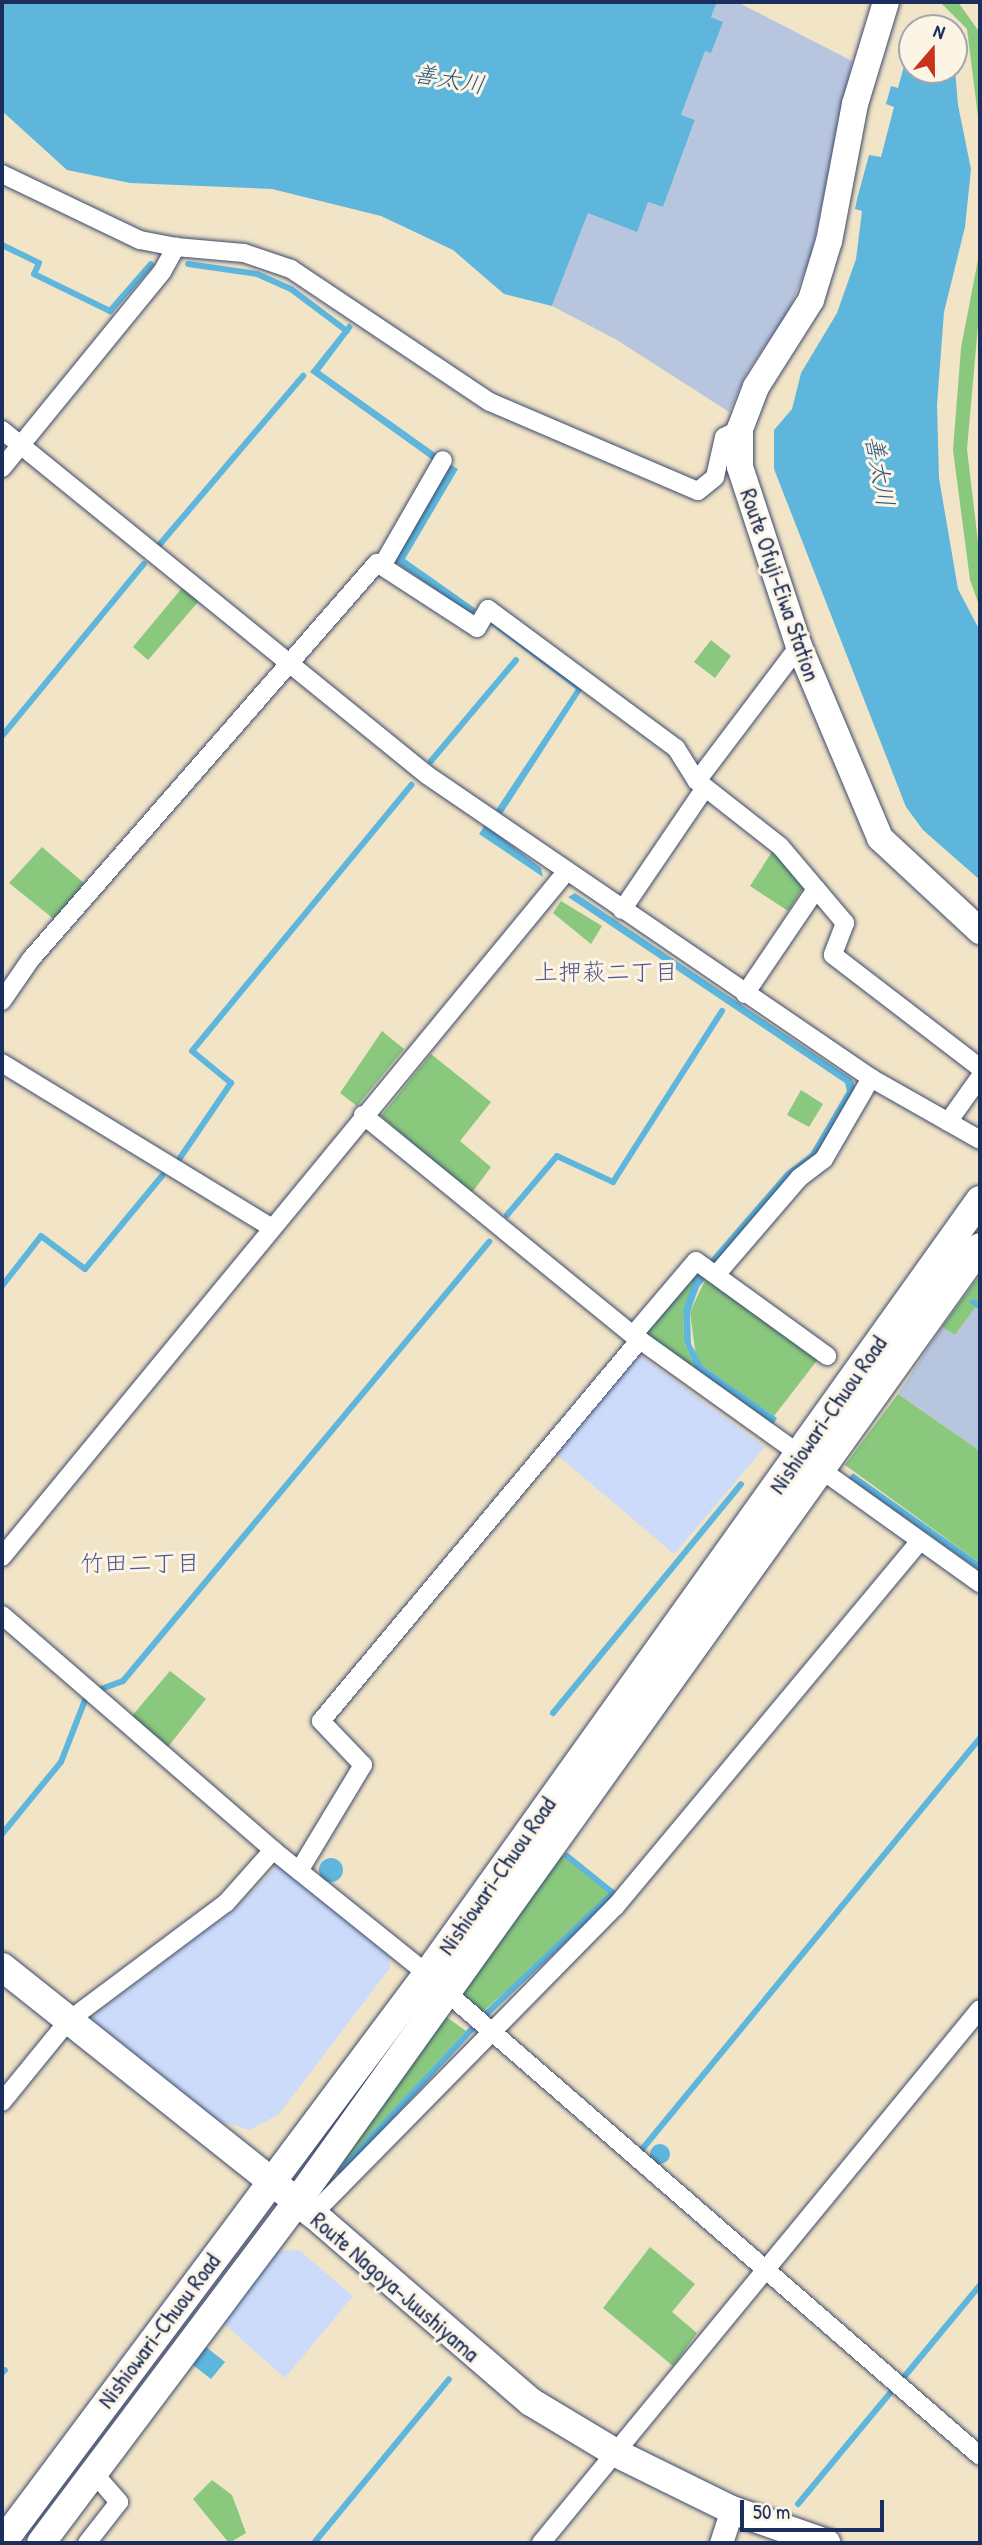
<!DOCTYPE html>
<html>
<head>
<meta charset="utf-8">
<style>
  body { margin:0 }
  #map { position:relative; width:982px; height:2545px; overflow:hidden; background:#f2e4c7; font-family:"Patrick Hand","Klee One",sans-serif }
  div>[style] { position:absolute }
  [style*='--x'] { left:calc(var(--x)*1px); top:calc(var(--y)*1px); width:calc(var(--w)*1px); rotate:calc(var(--a)*1deg) }
  .built>* { inset:0; background:#ccdbf9 }
  .industrial>* { inset:0; background:#b8c5de }
  .green>* { inset:0; background:#8ac87e }
  .water>* { inset:0; background:#5fb6dc }
  .round { border-radius:50% }
  .stream>* { height:6px; margin:-3px; padding:0 3px; transform-origin:3px; border-radius:3px; background:#5fb6dc }
  .roads { filter:drop-shadow(0 0 2px #3b4a6e) drop-shadow(0 0 2px #3b4a6e) }
  .minor>* { height:18px; margin:-9px; padding:0 9px; transform-origin:9px; border-radius:9px; background:#fff }
  .tertiary>* { height:23px; margin:-11.5px; padding:0 11.5px; transform-origin:11.5px; border-radius:11.5px; background:#fff }
  .secondary>* { height:26px; margin:-13px; padding:0 13px; transform-origin:13px; border-radius:13px; background:#fff }
  .primary>* { height:28px; margin:-14px; padding:0 14px; transform-origin:14px; border-radius:14px; background:#fff }
  span { translate:-50% -50%; white-space:nowrap; text-align:center; line-height:1.15; -webkit-text-stroke:6px #fcf5e5; paint-order:stroke }
  .street-label { font-size:23px; color:#1b2f5e }
  .water-label { font-size:24px; color:#2f5884; font-style:italic }
  .neighbourhood-label { font-size:24px; color:#50588e }
  .frame { position:absolute; inset:0; border:4px solid #1b2f5e; pointer-events:none }
  .north { position:absolute; left:898px; top:14px; width:70px; height:70px; box-sizing:border-box; background:#fcf5e5; border:2px solid #a2a6af; border-radius:50%; rotate:20deg; font-size:19px; font-weight:700; line-height:28px; text-align:center; color:#1b2f5e }
  .north::after { content:''; display:block; margin:auto; width:24px; height:32px; background:#c8321e; clip-path:polygon(50% 0,100% 100%,50% 72%,0 100%) }
  .scale { position:absolute; left:740px; top:2500px; width:144px; height:32px; box-sizing:border-box; border:4px solid #1b2f5e; border-top:0; padding-left:9px; font-size:21px; line-height:24px; white-space:nowrap; color:#1b2f5e; -webkit-text-stroke:5px #fcf5e5; paint-order:stroke }
</style>
</head>
<body>
<div id="map">
  <div class="built">
    <i style="clip-path:polygon(638px 1354px,765px 1447px,674px 1554px,556px 1454px)"></i>
    <i style="clip-path:polygon(280px 1863px,388px 1951px,390px 1968px,278px 2115px,249px 2130px,211px 2118px,90px 2018px,237px 1907px)"></i>
    <i style="clip-path:polygon(299px 2250px,353px 2296px,285px 2378px,223px 2323px,271px 2251px)"></i>
  </div>
  <div class="industrial">
    <i style="clip-path:polygon(717px 2px,737px 2px,852px 61px,811px 257px,787px 314px,747px 372px,729px 412px,617px 340px,552px 306px,588px 213px,648px 202px,663px 207px,695px 121px,681px 115px,705px 50px,711px 53px,722px 22px,711px 17px)"></i>
    <i style="clip-path:polygon(976px 1306px,980px 1308px,980px 1451px,898px 1394px,942px 1327px,955px 1335px)"></i>
  </div>
  <div class="green">
    <i style="clip-path:polygon(940px 2px,958px 2px,978px 30px,980px 133px,967px 29px)"></i>
    <i style="clip-path:polygon(980px 249px,980px 303px,967px 449px,980px 559px,980px 608px,970px 580px,953px 450px,961px 348px)"></i>
    <i style="clip-path:polygon(182px 588px,199px 601px,148px 660px,133px 647px)"></i>
    <i style="clip-path:polygon(711px 640px,731px 656px,715px 678px,694px 662px)"></i>
    <i style="clip-path:polygon(42px 847px,85px 884px,55px 920px,9px 883px)"></i>
    <i style="clip-path:polygon(775px 847px,807px 882px,788px 911px,750px 886px)"></i>
    <i style="clip-path:polygon(561px 901px,602px 926px,591px 944px,553px 913px)"></i>
    <i style="clip-path:polygon(382px 1031px,404px 1049px,357px 1106px,340px 1093px)"></i>
    <i style="clip-path:polygon(431px 1054px,491px 1102px,460px 1141px,491px 1167px,471px 1194px,381px 1116px)"></i>
    <i style="clip-path:polygon(801px 1090px,823px 1104px,809px 1127px,787px 1115px)"></i>
    <i style="clip-path:polygon(694px 1270px,699px 1273px,683px 1310px,684px 1341px,696px 1370px,646px 1337px,644px 1330px)"></i>
    <i style="clip-path:polygon(980px 1275px,980px 1301px,955px 1335px,942px 1327px)"></i>
    <i style="clip-path:polygon(706px 1278px,819px 1358px,774px 1416px,703px 1366px,696px 1357px,690px 1312px)"></i>
    <i style="clip-path:polygon(898px 1394px,980px 1451px,980px 1563px,845px 1465px)"></i>
    <i style="clip-path:polygon(170px 1671px,206px 1699px,167px 1748px,131px 1717px)"></i>
    <i style="clip-path:polygon(561px 1854px,613px 1896px,478px 2016px,459px 1994px)"></i>
    <i style="clip-path:polygon(445px 2016px,466px 2031px,343px 2164px,341px 2158px)"></i>
    <i style="clip-path:polygon(650px 2247px,695px 2284px,672px 2312px,697px 2333px,673px 2366px,603px 2308px)"></i>
    <i style="clip-path:polygon(212px 2480px,232px 2495px,246px 2533px,229px 2543px,193px 2499px)"></i>
  </div>
  <div class="water">
    <i style="clip-path:polygon(2px 2px,717px 2px,711px 17px,723px 22px,711px 53px,705px 51px,681px 115px,695px 120px,663px 207px,648px 202px,637px 232px,588px 213px,552px 306px,504px 294px,453px 250px,381px 216px,272px 189px,130px 183px,67px 170px,2px 111px)"></i>
    <i style="clip-path:polygon(912px 36px,912px 70px,954px 70px,954px 57px,958px 105px,971px 169px,965px 227px,944px 312px,937px 405px,939px 478px,958px 589px,980px 631px,980px 880px,923px 830px,906px 807px,774px 469px,774px 430px,792px 409px,801px 373px,837px 313px,856px 259px,862px 211px,855px 209px,857px 199px,869px 155px,881px 157px,894px 107px,886px 104px,891px 86px,898px 88px)"></i>
    <i style="clip-path:polygon(349px 323px,353px 327px,320px 371px,438px 455px,434px 461px,310px 372px)"></i>
    <i style="clip-path:polygon(451px 465px,458px 469px,405px 559px,476px 609px,472px 614px,392px 560px)"></i>
    <i style="clip-path:polygon(493px 620px,584px 687px,502px 814px,496px 810px,576px 689px,490px 624px)"></i>
    <i style="clip-path:polygon(485px 825px,541px 868px,543px 877px,479px 834px)"></i>
    <i style="clip-path:polygon(575px 893px,852px 1079px,856px 1088px,815px 1158px,784px 1184px,699px 1287px,690px 1312px,691px 1344px,703px 1366px,777px 1418px,772px 1426px,696px 1370px,684px 1341px,683px 1310px,693px 1281px,714px 1255px,786px 1172px,810px 1154px,847px 1091px,845px 1083px,568px 897px)"></i>
    <i style="clip-path:polygon(853px 1473px,980px 1563px,980px 1571px,849px 1478px)"></i>
    <i class="round" style="left:319px;top:1858px;width:24px;height:24px"></i>
    <i class="round" style="left:650px;top:2144px;width:20px;height:20px"></i>
    <i style="clip-path:polygon(206px 2347px,225px 2362px,211px 2379px,193px 2365px)"></i>
  </div>
  <div class="stream">
    <i style="--x:2;--y:245;--w:41;--a:25.9"></i>
    <i style="--x:39;--y:263;--w:12;--a:114"></i>
    <i style="--x:34;--y:274;--w:85;--a:26"></i>
    <i style="--x:110;--y:311;--w:62;--a:-48.9"></i>
    <i style="--x:188;--y:264;--w:70;--a:8.2"></i>
    <i style="--x:257;--y:274;--w:37;--a:24"></i>
    <i style="--x:291;--y:289;--w:70;--a:36.9"></i>
    <i style="--x:160;--y:544;--w:221;--a:-49.6"></i>
    <i style="--x:2;--y:736;--w:223;--a:-50.5"></i>
    <i style="--x:431;--y:761;--w:132;--a:-49.9"></i>
    <i style="--x:180;--y:1158;--w:91;--a:-55.8"></i>
    <i style="--x:231;--y:1083;--w:50;--a:-140.6"></i>
    <i style="--x:192;--y:1051;--w:345;--a:-50.5"></i>
    <i style="--x:507;--y:1215;--w:77;--a:-49.7"></i>
    <i style="--x:557;--y:1156;--w:62;--a:24.9"></i>
    <i style="--x:613;--y:1182;--w:203;--a:-57.5"></i>
    <i style="--x:2;--y:1286;--w:63;--a:-52"></i>
    <i style="--x:41;--y:1236;--w:55;--a:36.9"></i>
    <i style="--x:85;--y:1269;--w:121;--a:-50.4"></i>
    <i style="--x:973;--y:1302;--w:8;--a:30"></i>
    <i style="--x:101;--y:1689;--w:23;--a:-20"></i>
    <i style="--x:123;--y:1681;--w:572;--a:-50.18"></i>
    <i style="--x:553;--y:1713;--w:296;--a:-50.6"></i>
    <i style="--x:2;--y:1834;--w:93;--a:-50.7"></i>
    <i style="--x:61;--y:1762;--w:72;--a:-68.8"></i>
    <i style="--x:484;--y:2016;--w:178;--a:-43.6"></i>
    <i style="--x:613;--y:1893;--w:59;--a:-141.2"></i>
    <i style="--x:639;--y:2153;--w:537;--a:-50.59"></i>
    <i style="--x:340;--y:2171;--w:194;--a:-47.1"></i>
    <i style="--x:2;--y:2373;--w:4;--a:-45"></i>
    <i style="--x:904;--y:2377;--w:119;--a:-50.4"></i>
    <i style="--x:798;--y:2504;--w:146;--a:-50.3"></i>
    <i style="--x:314;--y:2543;--w:212;--a:-50.5"></i>
  </div>
  <div class="roads">
    <div class="minor">
      <i style="--x:2;--y:174;--w:153;--a:25.6"></i>
      <i style="--x:140;--y:240;--w:37;--a:11"></i>
      <i style="--x:2;--y:430;--w:547;--a:39.07"></i>
      <i style="--x:427;--y:775;--w:538;--a:34.31"></i>
      <i style="--x:871;--y:1078;--w:125;--a:29.6"></i>
      <i style="--x:2;--y:468;--w:253;--a:-50.8"></i>
      <i style="--x:162;--y:272;--w:29;--a:-61"></i>
      <i style="--x:176;--y:247;--w:68;--a:5"></i>
      <i style="--x:244;--y:253;--w:50;--a:18.8"></i>
      <i style="--x:291;--y:269;--w:239;--a:33.8"></i>
      <i style="--x:490;--y:402;--w:226;--a:23.2"></i>
      <i style="--x:698;--y:491;--w:22;--a:-39"></i>
      <i style="--x:715;--y:477;--w:41;--a:-77.3"></i>
      <i style="--x:724;--y:437;--w:18;--a:-27"></i>
      <i style="--x:382;--y:566;--w:122;--a:-60.1"></i>
      <i style="--x:697;--y:781;--w:169;--a:-52.9"></i>
      <i style="--x:622;--y:910;--w:148;--a:-55.8"></i>
      <i style="--x:745;--y:994;--w:127;--a:-55.9"></i>
      <i style="--x:2;--y:1001;--w:51;--a:-55.4"></i>
      <i style="--x:31;--y:959;--w:526;--a:-48.86"></i>
      <i style="--x:377;--y:563;--w:119;--a:33"></i>
      <i style="--x:477;--y:628;--w:22;--a:-60"></i>
      <i style="--x:488;--y:609;--w:234;--a:36.5"></i>
      <i style="--x:676;--y:748;--w:39;--a:58"></i>
      <i style="--x:697;--y:781;--w:105;--a:38.1"></i>
      <i style="--x:780;--y:846;--w:101;--a:49.8"></i>
      <i style="--x:845;--y:923;--w:34;--a:111"></i>
      <i style="--x:833;--y:955;--w:185;--a:37.5"></i>
      <i style="--x:2;--y:1063;--w:316;--a:31.4"></i>
      <i style="--x:363;--y:1115;--w:348;--a:39.2"></i>
      <i style="--x:633;--y:1335;--w:427;--a:35.6"></i>
      <i style="--x:948;--y:1122;--w:55;--a:-54.6"></i>
      <i style="--x:716;--y:1275;--w:128;--a:-49.4"></i>
      <i style="--x:799;--y:1178;--w:31;--a:-37"></i>
      <i style="--x:824;--y:1159;--w:94;--a:-59.9"></i>
      <i style="--x:633;--y:1335;--w:97;--a:-49.6"></i>
      <i style="--x:696;--y:1261;--w:162;--a:35.9"></i>
      <i style="--x:2;--y:1557;--w:887;--a:-50.53"></i>
      <i style="--x:2;--y:1615;--w:359;--a:40.9"></i>
      <i style="--x:273;--y:1850;--w:198;--a:38.8"></i>
      <i style="--x:299;--y:1871;--w:124;--a:-58.9"></i>
      <i style="--x:363;--y:1765;--w:61;--a:-133.7"></i>
      <i style="--x:321;--y:1721;--w:497;--a:-50.1"></i>
      <i style="--x:444;--y:1990;--w:710;--a:41"></i>
      <i style="--x:2;--y:2102;--w:104;--a:-50.8"></i>
      <i style="--x:68;--y:2021;--w:197;--a:-36.8"></i>
      <i style="--x:226;--y:1903;--w:71;--a:-48.4"></i>
      <i style="--x:313;--y:2214;--w:431;--a:-45.5"></i>
      <i style="--x:615;--y:1907;--w:476;--a:-50.2"></i>
      <i style="--x:87;--y:2543;--w:52;--a:-52"></i>
      <i style="--x:119;--y:2502;--w:40;--a:-131"></i>
      <i style="--x:541;--y:2543;--w:691;--a:-50.58"></i>
    </div>
    <div class="tertiary">
      <i style="--x:721;--y:2543;--w:35;--a:-72"></i>
    </div>
    <div class="secondary">
      <i style="--x:886;--y:2;--w:107;--a:106.9"></i>
      <i style="--x:855;--y:104;--w:139;--a:100.7"></i>
      <i style="--x:829;--y:241;--w:62;--a:107"></i>
      <i style="--x:811;--y:300;--w:103;--a:122.3"></i>
      <i style="--x:756;--y:387;--w:45;--a:110.9"></i>
      <i style="--x:740;--y:429;--w:38;--a:90"></i>
      <i style="--x:740;--y:467;--w:188;--a:71.8"></i>
      <i style="--x:799;--y:646;--w:208;--a:67.1"></i>
      <i style="--x:880;--y:838;--w:137;--a:42.9"></i>
    </div>
    <div class="primary">
      <i style="--x:2;--y:1967;--w:397;--a:38.5"></i>
      <i style="--x:313;--y:2214;--w:288;--a:40.8"></i>
      <i style="--x:531;--y:2402;--w:99;--a:31"></i>
      <i style="--x:616;--y:2453;--w:129;--a:26.2"></i>
      <i style="--x:732;--y:2510;--w:100;--a:19.3"></i>
      <i style="--x:2;--y:2543;--w:710;--a:-53.24"></i>
      <i style="--x:427;--y:1974;--w:951;--a:-54.46"></i>
      <i style="--x:41;--y:2543;--w:425;--a:-53.1"></i>
      <i style="--x:296;--y:2203;--w:1175;--a:-54.42"></i>
    </div>
  </div>
  <div class="street-label">
    <span style="left:780px;top:585px;rotate:71deg">Route Ofuji-Eiwa Station</span>
    <span style="left:828px;top:1415px;rotate:-55deg">Nishiowari-Chuou Road</span>
    <span style="left:497px;top:1876px;rotate:-55deg">Nishiowari-Chuou Road</span>
    <span style="left:395px;top:2287px;rotate:41deg">Route Nagoya-Juushiyama</span>
    <span style="left:159px;top:2331px;rotate:-53deg">Nishiowari-Chuou Road</span>
  </div>
  <div class="water-label">
    <span style="left:449px;top:79px;rotate:10deg">善太川</span>
    <span style="left:880px;top:471px;rotate:80deg">善太川</span>
  </div>
  <div class="neighbourhood-label">
    <span style="left:606px;top:972px">上押萩二丁目</span>
    <span style="left:140px;top:1563px">竹田二丁目</span>
  </div>
  <div class="frame"></div>
  <div class="north">N</div>
  <div class="scale">50 m</div>
</div>
</body>
</html>
